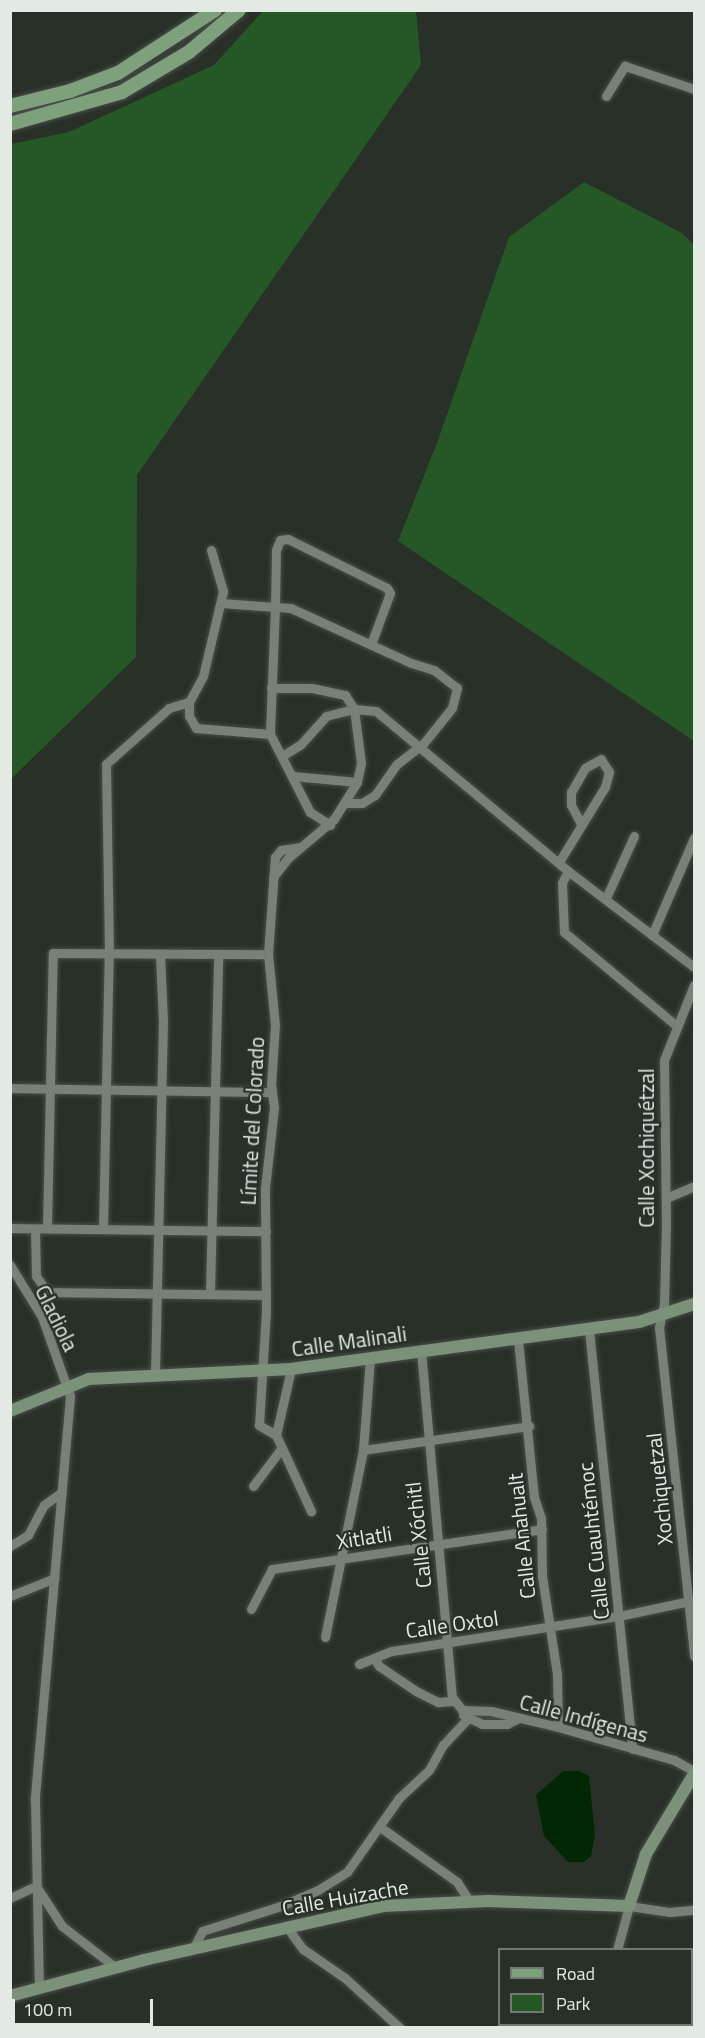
<!DOCTYPE html>
<html>
<head>
<meta charset="utf-8">
<style>
  body { margin:0 }
  #map { position:relative; width:705px; height:2038px; overflow:hidden; background:#283028; font-family:"Titillium Web",sans-serif }
  div>[style] { position:absolute }
  [style*='--x'] { left:calc(var(--x)*1px); top:calc(var(--y)*1px); width:calc(var(--w)*1px); rotate:calc(var(--a)*1deg) }
  .green>* { inset:0; background:#255826 }
  .water>* { inset:0; background:#022704 }
  .roads { filter:drop-shadow(0 0 2px #484e47) drop-shadow(0 0 2px #484e47) }
  .street>* { height:9px; margin:-4.5px; padding:0 4.5px; transform-origin:4.5px; border-radius:4.5px; background:#778176 }
  .secondary>* { height:12px; margin:-6px; padding:0 6px; transform-origin:6px; border-radius:6px; background:#7b917a }
  .primary>* { height:14px; margin:-7px; padding:0 7px; transform-origin:7px; border-radius:7px; background:#7fa07d }
  span { translate:-50% -50%; white-space:nowrap; text-align:center; line-height:1.15; -webkit-text-stroke:4.5px #283028; paint-order:stroke }
  .street-label { font-size:21px; color:#e3e9e3 }
  .frame { position:absolute; inset:0; border:12px solid #e3e9e3; pointer-events:none }
  .legend { position:absolute; left:498px; top:1948px; width:195px; height:78px; box-sizing:border-box; background:#283028; border:2px solid #737a73; margin:0; padding:8px 10px; list-style:none; font-size:18px; color:#e3e9e3 }
  .legend li { display:flex; align-items:center; gap:12px; height:30px }
  .legend b { width:30px; border:2px solid #737a73 }
  .scale { position:absolute; left:12px; top:1999px; width:141px; height:27px; box-sizing:border-box; border:3px solid #e3e9e3; border-top:0; padding-left:8px; font-size:18px; line-height:21px; white-space:nowrap; color:#e3e9e3; -webkit-text-stroke:4px #283028; paint-order:stroke }
</style>
</head>
<body>
<div id="map">
  <div class="green">
    <i style="clip-path:polygon(264px 10px,416px 11px,421px 65px,137px 475px,136px 657px,11px 779px,11px 144px,69px 132px,214px 65px)"></i>
    <i style="clip-path:polygon(584px 182px,682px 233px,694px 245px,694px 741px,398px 541px,437px 443px,509px 237px)"></i>
  </div>
  <div class="water">
    <i style="clip-path:polygon(563px 1771px,579px 1771px,589px 1776px,595px 1835px,591px 1856px,584px 1862px,568px 1862px,544px 1836px,536px 1795px)"></i>
  </div>
  <div class="roads">
    <div class="street">
      <i style="--x:606;--y:96;--w:36;--a:-58"></i>
      <i style="--x:625;--y:66;--w:73;--a:18.4"></i>
      <i style="--x:211;--y:550;--w:43;--a:73.7"></i>
      <i style="--x:223;--y:591;--w:87;--a:103.2"></i>
      <i style="--x:203;--y:676;--w:30;--a:118"></i>
      <i style="--x:189;--y:702;--w:14;--a:90"></i>
      <i style="--x:189;--y:716;--w:14;--a:60"></i>
      <i style="--x:196;--y:728;--w:74;--a:4.6"></i>
      <i style="--x:221;--y:603;--w:54;--a:4.2"></i>
      <i style="--x:275;--y:607;--w:127;--a:92.3"></i>
      <i style="--x:270;--y:734;--w:88;--a:62.9"></i>
      <i style="--x:310;--y:812;--w:24;--a:33"></i>
      <i style="--x:271;--y:688;--w:41;--a:0"></i>
      <i style="--x:312;--y:688;--w:34;--a:12"></i>
      <i style="--x:345;--y:695;--w:17;--a:57"></i>
      <i style="--x:354;--y:709;--w:54;--a:82.6"></i>
      <i style="--x:361;--y:763;--w:19;--a:102"></i>
      <i style="--x:357;--y:782;--w:44;--a:121.9"></i>
      <i style="--x:334;--y:819;--w:60;--a:139.7"></i>
      <i style="--x:288;--y:858;--w:24;--a:128"></i>
      <i style="--x:282;--y:756;--w:22;--a:-32"></i>
      <i style="--x:301;--y:744;--w:38;--a:-48"></i>
      <i style="--x:326;--y:716;--w:29;--a:-14"></i>
      <i style="--x:354;--y:709;--w:22;--a:5"></i>
      <i style="--x:376;--y:711;--w:250;--a:39.8"></i>
      <i style="--x:568;--y:871;--w:158;--a:37.3"></i>
      <i style="--x:293;--y:776;--w:64;--a:5.4"></i>
      <i style="--x:346;--y:803;--w:16;--a:0"></i>
      <i style="--x:362;--y:803;--w:15;--a:-32"></i>
      <i style="--x:375;--y:795;--w:38;--a:-55"></i>
      <i style="--x:397;--y:764;--w:33;--a:-38"></i>
      <i style="--x:423;--y:744;--w:46;--a:-51.1"></i>
      <i style="--x:452;--y:708;--w:21;--a:-76"></i>
      <i style="--x:457;--y:688;--w:29;--a:-142"></i>
      <i style="--x:434;--y:670;--w:24;--a:-163"></i>
      <i style="--x:411;--y:663;--w:132;--a:-155.4"></i>
      <i style="--x:291;--y:608;--w:16;--a:-176"></i>
      <i style="--x:275;--y:607;--w:57;--a:-89"></i>
      <i style="--x:276;--y:550;--w:11;--a:-68"></i>
      <i style="--x:280;--y:540;--w:8;--a:-7"></i>
      <i style="--x:288;--y:539;--w:110;--a:26.3"></i>
      <i style="--x:387;--y:588;--w:6;--a:59"></i>
      <i style="--x:390;--y:593;--w:54;--a:110.4"></i>
      <i style="--x:559;--y:862;--w:88;--a:-58.5"></i>
      <i style="--x:605;--y:787;--w:16;--a:-75"></i>
      <i style="--x:609;--y:772;--w:15;--a:-122"></i>
      <i style="--x:601;--y:759;--w:18;--a:151"></i>
      <i style="--x:585;--y:768;--w:28;--a:120"></i>
      <i style="--x:571;--y:792;--w:13;--a:90"></i>
      <i style="--x:571;--y:805;--w:21;--a:62"></i>
      <i style="--x:568;--y:871;--w:13;--a:117"></i>
      <i style="--x:562;--y:883;--w:49;--a:87.7"></i>
      <i style="--x:564;--y:932;--w:147;--a:39.8"></i>
      <i style="--x:606;--y:898;--w:68;--a:-65.7"></i>
      <i style="--x:652;--y:935;--w:106;--a:-66.6"></i>
      <i style="--x:694;--y:985;--w:81;--a:111.8"></i>
      <i style="--x:664;--y:1060;--w:163;--a:89.3"></i>
      <i style="--x:666;--y:1223;--w:81;--a:91.4"></i>
      <i style="--x:664;--y:1304;--w:24;--a:102"></i>
      <i style="--x:659;--y:1327;--w:331;--a:83.9"></i>
      <i style="--x:10;--y:1088;--w:261;--a:0.9"></i>
      <i style="--x:666;--y:1198;--w:30;--a:-23"></i>
      <i style="--x:10;--y:1228;--w:256;--a:0.7"></i>
      <i style="--x:47;--y:1228;--w:275;--a:-88.8"></i>
      <i style="--x:53;--y:953;--w:215;--a:0.3"></i>
      <i style="--x:103;--y:1229;--w:275;--a:-88.8"></i>
      <i style="--x:109;--y:954;--w:190;--a:-90.9"></i>
      <i style="--x:106;--y:764;--w:84;--a:-41.6"></i>
      <i style="--x:169;--y:708;--w:21;--a:-17"></i>
      <i style="--x:35;--y:1230;--w:46;--a:88.8"></i>
      <i style="--x:36;--y:1276;--w:19;--a:55"></i>
      <i style="--x:47;--y:1292;--w:219;--a:0.8"></i>
      <i style="--x:10;--y:1265;--w:61;--a:58.4"></i>
      <i style="--x:42;--y:1317;--w:84;--a:70.5"></i>
      <i style="--x:70;--y:1396;--w:406;--a:95"></i>
      <i style="--x:35;--y:1800;--w:186;--a:88.8"></i>
      <i style="--x:210;--y:1293;--w:338;--a:-88.6"></i>
      <i style="--x:589;--y:1330;--w:421;--a:84.1"></i>
      <i style="--x:518;--y:1340;--w:158;--a:84.2"></i>
      <i style="--x:534;--y:1497;--w:22;--a:72"></i>
      <i style="--x:541;--y:1518;--w:58;--a:89"></i>
      <i style="--x:542;--y:1576;--w:99;--a:81.3"></i>
      <i style="--x:557;--y:1674;--w:53;--a:88.9"></i>
      <i style="--x:421;--y:1351;--w:347;--a:84.9"></i>
      <i style="--x:452;--y:1697;--w:16;--a:52"></i>
      <i style="--x:291;--y:1369;--w:68;--a:102.8"></i>
      <i style="--x:276;--y:1435;--w:84;--a:65.3"></i>
      <i style="--x:155;--y:1374;--w:353;--a:-88.7"></i>
      <i style="--x:163;--y:1021;--w:67;--a:-92.6"></i>
      <i style="--x:276;--y:1435;--w:20;--a:-150"></i>
      <i style="--x:259;--y:1425;--w:114;--a:-86.5"></i>
      <i style="--x:266;--y:1311;--w:123;--a:-90.5"></i>
      <i style="--x:265;--y:1188;--w:81;--a:-83.6"></i>
      <i style="--x:274;--y:1108;--w:23;--a:-97"></i>
      <i style="--x:271;--y:1085;--w:60;--a:-86.2"></i>
      <i style="--x:275;--y:1025;--w:71;--a:-95.6"></i>
      <i style="--x:268;--y:954;--w:97;--a:-85.9"></i>
      <i style="--x:275;--y:857;--w:9;--a:-49"></i>
      <i style="--x:281;--y:850;--w:20;--a:-9"></i>
      <i style="--x:363;--y:1450;--w:168;--a:-8.2"></i>
      <i style="--x:253;--y:1486;--w:46;--a:-52.9"></i>
      <i style="--x:10;--y:1546;--w:21;--a:-31"></i>
      <i style="--x:28;--y:1535;--w:34;--a:-62"></i>
      <i style="--x:44;--y:1505;--w:22;--a:-36"></i>
      <i style="--x:10;--y:1596;--w:48;--a:-21.8"></i>
      <i style="--x:251;--y:1609;--w:45;--a:-62.3"></i>
      <i style="--x:272;--y:1569;--w:273;--a:-8.4"></i>
      <i style="--x:325;--y:1637;--w:191;--a:-78.5"></i>
      <i style="--x:363;--y:1450;--w:92;--a:-85.6"></i>
      <i style="--x:374;--y:1658;--w:9;--a:58"></i>
      <i style="--x:379;--y:1666;--w:45;--a:34"></i>
      <i style="--x:416;--y:1691;--w:25;--a:27"></i>
      <i style="--x:438;--y:1702;--w:15;--a:-4"></i>
      <i style="--x:359;--y:1664;--w:35;--a:-22"></i>
      <i style="--x:392;--y:1651;--w:230;--a:-8.8"></i>
      <i style="--x:619;--y:1616;--w:77;--a:-12"></i>
      <i style="--x:462;--y:1710;--w:29;--a:2"></i>
      <i style="--x:491;--y:1711;--w:69;--a:13.4"></i>
      <i style="--x:558;--y:1727;--w:121;--a:15.9"></i>
      <i style="--x:674;--y:1760;--w:23;--a:29"></i>
      <i style="--x:463;--y:1715;--w:21;--a:25"></i>
      <i style="--x:482;--y:1724;--w:25;--a:0"></i>
      <i style="--x:507;--y:1724;--w:11;--a:-27"></i>
      <i style="--x:380;--y:1827;--w:95;--a:35.5"></i>
      <i style="--x:457;--y:1882;--w:24;--a:57"></i>
      <i style="--x:10;--y:1898;--w:29;--a:-25"></i>
      <i style="--x:36;--y:1886;--w:48;--a:57"></i>
      <i style="--x:62;--y:1926;--w:67;--a:37.7"></i>
      <i style="--x:286;--y:1926;--w:29;--a:54"></i>
      <i style="--x:303;--y:1949;--w:51;--a:34.6"></i>
      <i style="--x:345;--y:1978;--w:74;--a:42.3"></i>
      <i style="--x:193;--y:1949;--w:20;--a:-63"></i>
      <i style="--x:202;--y:1931;--w:83;--a:-17.6"></i>
      <i style="--x:281;--y:1906;--w:40;--a:-23.4"></i>
      <i style="--x:318;--y:1890;--w:34;--a:-32"></i>
      <i style="--x:347;--y:1872;--w:90;--a:-54.9"></i>
      <i style="--x:399;--y:1798;--w:41;--a:-43"></i>
      <i style="--x:429;--y:1770;--w:29;--a:-61"></i>
      <i style="--x:443;--y:1745;--w:34;--a:-47"></i>
      <i style="--x:617;--y:1950;--w:46;--a:-74.7"></i>
      <i style="--x:629;--y:1906;--w:40;--a:8.5"></i>
      <i style="--x:669;--y:1912;--w:25;--a:-5"></i>
      <i style="--x:640;--y:2024;--w:9;--a:27"></i>
      <i style="--x:582;--y:2028;--w:4;--a:-63"></i>
    </div>
    <div class="secondary">
      <i style="--x:10;--y:1411;--w:85;--a:-22.1"></i>
      <i style="--x:89;--y:1379;--w:202;--a:-2.8"></i>
      <i style="--x:291;--y:1369;--w:351;--a:-7.7"></i>
      <i style="--x:639;--y:1322;--w:58;--a:-18.1"></i>
      <i style="--x:10;--y:1996;--w:139;--a:-15"></i>
      <i style="--x:144;--y:1960;--w:245;--a:-12.7"></i>
      <i style="--x:383;--y:1906;--w:105;--a:-2.7"></i>
      <i style="--x:488;--y:1901;--w:141;--a:2"></i>
      <i style="--x:629;--y:1906;--w:55;--a:-71.9"></i>
      <i style="--x:646;--y:1854;--w:93;--a:-59"></i>
    </div>
    <div class="primary">
      <i style="--x:10;--y:106;--w:62;--a:-14"></i>
      <i style="--x:70;--y:91;--w:51;--a:-20.6"></i>
      <i style="--x:118;--y:73;--w:116;--a:-33"></i>
      <i style="--x:10;--y:124;--w:116;--a:-15.9"></i>
      <i style="--x:122;--y:92;--w:78;--a:-30.8"></i>
      <i style="--x:189;--y:52;--w:65;--a:-40"></i>
    </div>
  </div>
  <div class="street-label">
    <span style="left:252px;top:1121px;rotate:-87deg">Límite del Colorado</span>
    <span style="left:646px;top:1148px;rotate:-90deg">Calle Xochiquétzal</span>
    <span style="left:57px;top:1318px;rotate:64deg">Gladiola</span>
    <span style="left:349px;top:1341px;rotate:-8deg">Calle Malinali</span>
    <span style="left:659px;top:1489px;rotate:-96deg">Xochiquetzal</span>
    <span style="left:418px;top:1535px;rotate:-96deg">Calle Xóchitl</span>
    <span style="left:521px;top:1536px;rotate:-96deg">Calle Anahualt</span>
    <span style="left:364px;top:1537px;rotate:-9deg">Xitlatli</span>
    <span style="left:593px;top:1541px;rotate:-96deg">Calle Cuauhtémoc</span>
    <span style="left:452px;top:1624px;rotate:-8deg">Calle Oxtol</span>
    <span style="left:584px;top:1718px;rotate:15deg">Calle Indígenas</span>
    <span style="left:345px;top:1897px;rotate:-10deg">Calle Huizache</span>
  </div>
  <div class="frame"></div>
  <ul class="legend">
  <li><b style="height:8px;background:#7fa07d"></b>Road</li>
  <li><b style="height:16px;background:#255826"></b>Park</li>
  </ul>
  <div class="scale">100 m</div>
</div>
</body>
</html>
